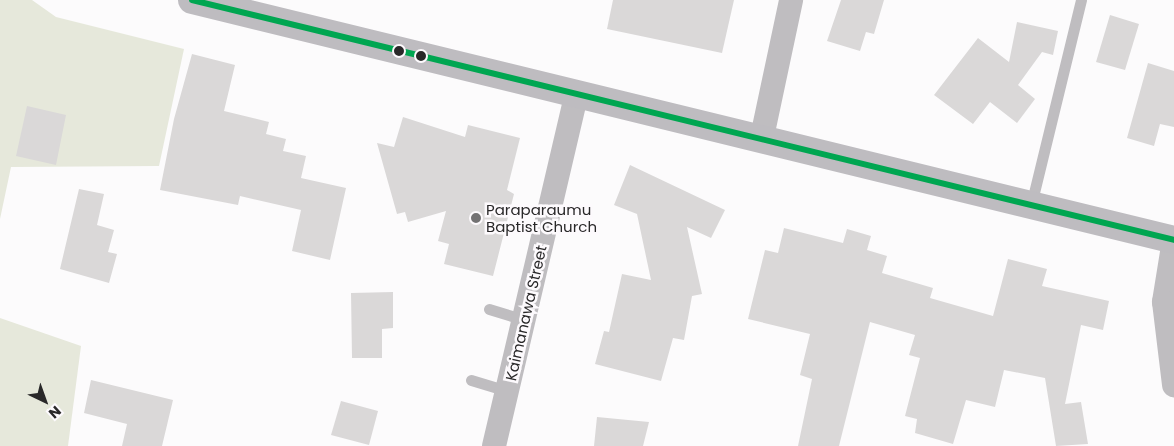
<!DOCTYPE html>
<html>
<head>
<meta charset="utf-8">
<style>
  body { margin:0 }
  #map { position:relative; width:1174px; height:446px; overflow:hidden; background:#fcfbfc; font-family:Poppins,sans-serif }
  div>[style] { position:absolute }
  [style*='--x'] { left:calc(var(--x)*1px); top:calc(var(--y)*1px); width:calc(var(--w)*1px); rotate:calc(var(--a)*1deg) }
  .green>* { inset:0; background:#e6e8db }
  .building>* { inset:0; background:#dad8d8 }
  .lane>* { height:11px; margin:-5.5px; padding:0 5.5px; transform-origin:5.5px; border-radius:5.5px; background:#bfbdc0 }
  .street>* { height:24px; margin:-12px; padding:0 12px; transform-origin:12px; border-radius:12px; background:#bfbdc0 }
  .secondary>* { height:28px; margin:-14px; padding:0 14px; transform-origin:14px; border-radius:14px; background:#bebcc0 }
  .bus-1>* { height:6px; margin:-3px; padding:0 3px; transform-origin:3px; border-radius:3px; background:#00a651 }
  .dots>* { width:14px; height:14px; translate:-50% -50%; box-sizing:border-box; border:2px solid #fdfafd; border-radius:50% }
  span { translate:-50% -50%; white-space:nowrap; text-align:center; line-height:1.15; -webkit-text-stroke:5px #fdfafd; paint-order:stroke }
  .poi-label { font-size:15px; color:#292829 }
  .left { translate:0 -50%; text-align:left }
  .street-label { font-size:15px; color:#292829 }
  .north { position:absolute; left:20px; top:376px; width:50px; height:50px; -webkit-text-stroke:4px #fdfafd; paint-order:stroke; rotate:138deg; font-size:14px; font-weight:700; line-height:20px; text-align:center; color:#292829 }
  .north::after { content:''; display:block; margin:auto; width:18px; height:22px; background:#292829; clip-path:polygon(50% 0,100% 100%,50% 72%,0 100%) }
</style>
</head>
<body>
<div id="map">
  <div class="green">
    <i style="clip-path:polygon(0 0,32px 0,56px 17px,184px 49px,159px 166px,11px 167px,0 219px)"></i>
    <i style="clip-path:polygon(0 318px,81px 346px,68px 446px,0 446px)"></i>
  </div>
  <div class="building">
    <i style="clip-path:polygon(613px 0,734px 0,722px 53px,607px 29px)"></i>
    <i style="clip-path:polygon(841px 0,884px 0,874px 34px,866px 32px,860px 51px,827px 41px)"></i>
    <i style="clip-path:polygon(1110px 15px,1139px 24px,1125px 70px,1096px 62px)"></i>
    <i style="clip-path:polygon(1017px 22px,1058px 31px,1053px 55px,1042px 52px,1018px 85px,1035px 99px,1017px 123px,990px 102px,973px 124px,934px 95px,978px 38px,1009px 62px)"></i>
    <i style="clip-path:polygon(192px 54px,235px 65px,224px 111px,269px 122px,266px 134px,286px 139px,283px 151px,306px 156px,301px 178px,346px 188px,330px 260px,292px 251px,301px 210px,240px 196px,238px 205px,160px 190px,174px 119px)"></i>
    <i style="clip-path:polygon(1148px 63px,1174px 71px,1174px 127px,1160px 124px,1154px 146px,1127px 138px)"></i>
    <i style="clip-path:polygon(27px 106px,66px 115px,56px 165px,16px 156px)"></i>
    <i style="clip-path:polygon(403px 117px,465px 137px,468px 125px,520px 138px,507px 190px,514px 194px,493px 276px,444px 264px,449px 244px,438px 241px,446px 211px,408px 222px,405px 212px,397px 214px,377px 143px,394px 147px)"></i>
    <i style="clip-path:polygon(630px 165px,725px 210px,711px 238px,687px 227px,702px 294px,692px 296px,684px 340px,673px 338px,661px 381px,595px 364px,604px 331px,609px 332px,622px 274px,651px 280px,637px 214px,614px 205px)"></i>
    <i style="clip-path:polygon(79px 189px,104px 194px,97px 225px,114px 230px,108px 252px,117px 254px,109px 283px,60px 269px)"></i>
    <i style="clip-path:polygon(784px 228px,843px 243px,847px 229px,871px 236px,867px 250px,887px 256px,882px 273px,933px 288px,930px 298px,993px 316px,1008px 259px,1047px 269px,1042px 286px,1109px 301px,1103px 330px,1081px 325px,1065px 404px,1081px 402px,1088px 444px,1056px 446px,1045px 378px,1004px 370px,995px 407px,966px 400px,953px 444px,915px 433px,917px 419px,905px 416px,920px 358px,909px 355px,915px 335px,870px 322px,839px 446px,798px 446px,812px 379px,800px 375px,810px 334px,748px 319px,765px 250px,778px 253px)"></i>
    <i style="clip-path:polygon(393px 292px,393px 328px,382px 329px,382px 358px,352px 358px,351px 293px)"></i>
    <i style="clip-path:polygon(91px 380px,173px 400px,162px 446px,122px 446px,127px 424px,84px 413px)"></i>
    <i style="clip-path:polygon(341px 401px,378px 411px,369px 445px,331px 435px)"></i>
    <i style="clip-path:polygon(597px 417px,649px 422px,643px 446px,594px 446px)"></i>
  </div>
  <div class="lane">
    <i style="--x:1031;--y:205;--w:211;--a:-76.3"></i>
    <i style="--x:489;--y:309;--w:38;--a:17"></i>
    <i style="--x:471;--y:380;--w:38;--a:17"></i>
  </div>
  <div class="street">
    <i style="--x:762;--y:137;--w:140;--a:-78"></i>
    <i style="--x:1174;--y:240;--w:63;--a:99.2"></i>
    <i style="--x:1164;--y:302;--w:84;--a:83.1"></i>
    <i style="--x:494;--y:446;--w:363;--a:-76.8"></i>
  </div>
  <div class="secondary">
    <i style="--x:192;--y:0;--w:1011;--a:13.73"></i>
  </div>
  <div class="bus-1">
    <i style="--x:192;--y:0;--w:1011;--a:13.73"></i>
  </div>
  <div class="dots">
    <i style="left:399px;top:51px;background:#292829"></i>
    <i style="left:421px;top:56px;background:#292829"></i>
    <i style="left:476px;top:218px;background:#737273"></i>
  </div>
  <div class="poi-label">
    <span class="left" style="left:486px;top:218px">Paraparaumu<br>Baptist Church</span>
  </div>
  <div class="street-label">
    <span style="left:526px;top:313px;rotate:-77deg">Kaimanawa Street</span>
  </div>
  <div class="north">N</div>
</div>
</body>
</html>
